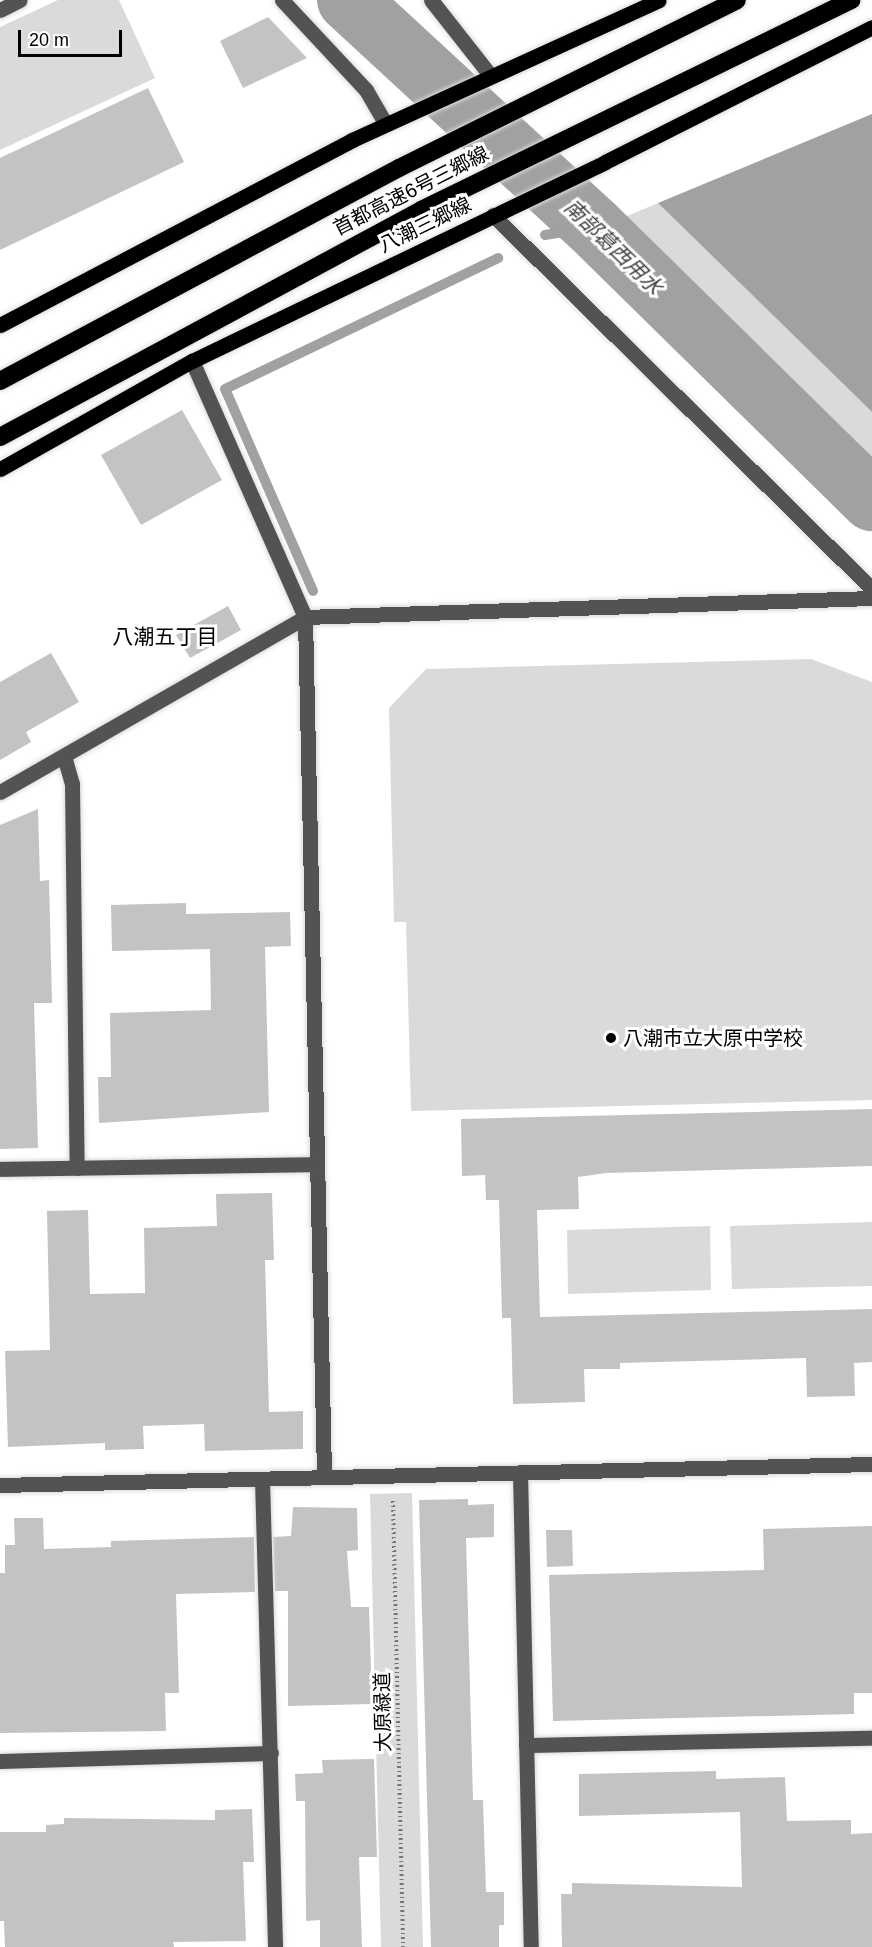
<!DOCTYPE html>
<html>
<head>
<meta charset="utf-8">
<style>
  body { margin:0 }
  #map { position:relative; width:872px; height:1947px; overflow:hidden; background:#fff; font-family:Arial,"Noto Sans JP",sans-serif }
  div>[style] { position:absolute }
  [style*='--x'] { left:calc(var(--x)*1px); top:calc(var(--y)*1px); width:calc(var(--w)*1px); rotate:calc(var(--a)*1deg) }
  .green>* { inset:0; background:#dadada }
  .water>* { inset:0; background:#a1a1a1 }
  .stream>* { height:10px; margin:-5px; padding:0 5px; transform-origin:5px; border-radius:5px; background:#a1a1a1 }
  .river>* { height:62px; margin:-31px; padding:0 31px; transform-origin:31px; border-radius:31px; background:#a1a1a1 }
  .building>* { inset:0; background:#c3c3c3 }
  .path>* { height:4px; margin-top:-2px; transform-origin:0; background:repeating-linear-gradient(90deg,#757575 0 1.5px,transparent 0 4.5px) }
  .roads { filter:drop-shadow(0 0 2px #dbdbdb) drop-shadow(0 0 2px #dbdbdb) }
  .minor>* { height:15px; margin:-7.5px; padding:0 7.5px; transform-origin:7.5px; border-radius:7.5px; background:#535353 }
  .major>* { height:15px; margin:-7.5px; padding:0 7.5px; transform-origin:7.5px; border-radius:7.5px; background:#000 }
  .highway>* { height:18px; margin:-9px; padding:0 9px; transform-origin:9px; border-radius:9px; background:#000 }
  .dots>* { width:16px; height:16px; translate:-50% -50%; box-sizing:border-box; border:3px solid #fff; border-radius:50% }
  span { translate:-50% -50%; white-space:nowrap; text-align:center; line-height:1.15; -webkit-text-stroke:6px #fff; paint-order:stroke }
  .street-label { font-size:20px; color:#000 }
  .poi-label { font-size:20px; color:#000 }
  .left { translate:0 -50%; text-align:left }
  .water-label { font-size:21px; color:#424242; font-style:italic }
  .neighbourhood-label { font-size:21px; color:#000 }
  .scale { position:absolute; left:18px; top:30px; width:104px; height:27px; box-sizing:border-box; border:3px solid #000; border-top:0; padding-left:8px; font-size:18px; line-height:21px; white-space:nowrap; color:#000; -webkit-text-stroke:4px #fff; paint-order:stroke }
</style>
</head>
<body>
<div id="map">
  <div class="green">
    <i style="clip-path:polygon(58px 0,119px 0,155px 78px,0 150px,0 27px)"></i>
    <i style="clip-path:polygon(658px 203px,872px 412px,872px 475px,613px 222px)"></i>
    <i style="clip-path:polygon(811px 659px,872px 682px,872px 1100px,411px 1111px,406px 922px,394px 922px,389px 708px,426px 669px)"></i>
    <i style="clip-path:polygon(872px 1222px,872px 1286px,732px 1289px,730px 1226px)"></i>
    <i style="clip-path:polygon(710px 1226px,711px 1290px,568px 1294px,567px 1230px)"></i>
    <i style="clip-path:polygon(412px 1493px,423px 1947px,381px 1947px,370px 1494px)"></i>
  </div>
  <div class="water">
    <i style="clip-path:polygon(872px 114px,872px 412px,658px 203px)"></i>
  </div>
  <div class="stream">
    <i style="--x:545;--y:235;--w:50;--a:-9.3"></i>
    <i style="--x:313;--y:591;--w:220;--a:-113.5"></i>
    <i style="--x:225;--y:389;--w:303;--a:-25.6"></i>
  </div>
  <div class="river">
    <i style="--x:348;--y:0;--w:335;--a:42.7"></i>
    <i style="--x:594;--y:227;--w:390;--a:44.5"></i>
  </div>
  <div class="building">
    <i style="clip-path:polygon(268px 17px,307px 58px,243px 88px,220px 41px)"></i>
    <i style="clip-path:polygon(148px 88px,184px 162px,0 250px,0 158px)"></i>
    <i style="clip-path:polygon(182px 410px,222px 480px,141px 525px,101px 455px)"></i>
    <i style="clip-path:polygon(228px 606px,241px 630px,190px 658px,176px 635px)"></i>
    <i style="clip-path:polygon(51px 653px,79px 702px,26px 732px,31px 742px,0 760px,0 682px)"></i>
    <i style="clip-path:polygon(38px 809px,40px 881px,49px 880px,52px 1003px,34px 1003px,38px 1148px,0 1149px,0 825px)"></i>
    <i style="clip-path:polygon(186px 903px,186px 914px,290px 912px,291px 946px,265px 947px,269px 1112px,99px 1123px,98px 1077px,111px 1077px,110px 1013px,211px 1010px,210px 949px,112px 951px,111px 905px)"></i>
    <i style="clip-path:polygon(872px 1109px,872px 1166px,606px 1173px,578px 1177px,579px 1209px,537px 1210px,540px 1317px,872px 1309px,872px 1362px,854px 1363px,855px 1396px,807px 1397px,806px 1358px,620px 1363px,620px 1369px,584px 1369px,585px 1402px,513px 1404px,511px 1318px,502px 1318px,499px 1200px,486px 1200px,485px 1175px,462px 1176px,461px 1119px)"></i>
    <i style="clip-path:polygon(272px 1193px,274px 1260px,265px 1260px,269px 1412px,303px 1411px,303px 1449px,205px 1451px,204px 1424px,143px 1426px,144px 1449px,105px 1450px,105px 1443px,8px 1447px,5px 1351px,50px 1350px,47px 1211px,88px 1210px,90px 1294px,145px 1293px,144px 1228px,217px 1226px,216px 1194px)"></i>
    <i style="clip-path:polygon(468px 1499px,468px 1505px,494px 1504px,494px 1537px,466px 1538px,473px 1800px,483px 1800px,486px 1892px,504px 1892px,504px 1925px,499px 1925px,499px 1947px,431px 1947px,419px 1500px)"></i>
    <i style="clip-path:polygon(293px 1507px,357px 1508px,358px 1550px,347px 1551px,351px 1607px,369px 1607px,372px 1704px,288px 1706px,288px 1591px,275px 1591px,273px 1537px,291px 1536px)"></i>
    <i style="clip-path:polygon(14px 1518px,43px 1518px,44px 1549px,111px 1547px,111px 1541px,254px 1537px,255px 1592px,176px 1594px,179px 1693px,165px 1693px,166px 1731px,0 1733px,0 1573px,5px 1573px,5px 1545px,15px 1545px)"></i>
    <i style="clip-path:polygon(872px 1526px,872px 1693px,854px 1693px,854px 1714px,553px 1721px,549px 1575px,764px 1570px,763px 1529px)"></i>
    <i style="clip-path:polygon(546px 1530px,572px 1530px,573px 1566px,547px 1567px)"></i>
    <i style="clip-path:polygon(374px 1759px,377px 1857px,359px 1857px,362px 1947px,320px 1947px,320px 1920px,306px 1921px,305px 1801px,296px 1801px,295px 1774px,323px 1773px,322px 1760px)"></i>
    <i style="clip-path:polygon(716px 1771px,716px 1779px,785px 1777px,787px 1821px,851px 1820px,851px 1834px,872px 1833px,872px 1947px,562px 1947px,561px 1894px,572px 1894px,572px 1883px,742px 1887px,740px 1812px,579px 1816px,579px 1774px)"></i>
    <i style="clip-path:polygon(252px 1809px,254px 1862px,243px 1862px,246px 1941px,173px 1942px,174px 1947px,5px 1947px,4px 1921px,0 1921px,0 1832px,46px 1832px,46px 1825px,64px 1824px,64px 1818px,215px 1820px,215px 1810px)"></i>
  </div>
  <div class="path">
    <i style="--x:393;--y:1501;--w:446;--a:88.7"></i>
  </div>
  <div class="roads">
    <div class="minor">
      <i style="--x:282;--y:0;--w:123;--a:47"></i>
      <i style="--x:366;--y:90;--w:39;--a:60"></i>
      <i style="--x:431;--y:0;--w:95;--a:51.8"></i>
      <i style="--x:0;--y:10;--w:22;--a:-27"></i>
      <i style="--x:493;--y:215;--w:532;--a:44.62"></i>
      <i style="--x:192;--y:361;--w:280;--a:66.2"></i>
      <i style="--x:305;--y:617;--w:860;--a:88.73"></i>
      <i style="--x:64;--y:756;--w:29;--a:74"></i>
      <i style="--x:72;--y:784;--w:384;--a:89.3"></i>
      <i style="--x:0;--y:792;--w:352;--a:-29.8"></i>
      <i style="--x:305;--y:617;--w:567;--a:-1.92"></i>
      <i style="--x:0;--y:1169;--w:316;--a:-0.9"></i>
      <i style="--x:520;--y:1472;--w:475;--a:88.7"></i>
      <i style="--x:262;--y:1479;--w:468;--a:88.4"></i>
      <i style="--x:0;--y:1485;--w:872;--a:-1.38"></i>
      <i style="--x:526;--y:1745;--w:346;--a:-1.2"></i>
      <i style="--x:0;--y:1761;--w:271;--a:-1.7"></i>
    </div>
    <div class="major">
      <i style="--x:0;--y:325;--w:398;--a:-27.7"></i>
      <i style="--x:352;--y:140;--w:337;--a:-24.5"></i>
      <i style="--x:0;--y:469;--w:220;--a:-29.4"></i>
      <i style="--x:192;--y:361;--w:458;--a:-25.7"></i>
      <i style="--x:605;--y:162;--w:299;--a:-26.8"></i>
    </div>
    <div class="highway">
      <i style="--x:0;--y:381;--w:452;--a:-28.1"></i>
      <i style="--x:399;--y:168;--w:377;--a:-26.4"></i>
      <i style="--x:0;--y:437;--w:478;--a:-28.3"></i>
      <i style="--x:421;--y:210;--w:479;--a:-26"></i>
    </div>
  </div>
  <div class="dots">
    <i style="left:611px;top:1038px;background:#000"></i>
  </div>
  <div class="street-label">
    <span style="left:411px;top:191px;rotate:-27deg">首都高速6号三郷線</span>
    <span style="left:425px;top:225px;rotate:-26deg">八潮三郷線</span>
    <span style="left:383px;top:1712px;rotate:-91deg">大原緑道</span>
  </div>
  <div class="poi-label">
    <span class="left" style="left:623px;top:1038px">八潮市立大原中学校</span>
  </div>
  <div class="water-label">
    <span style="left:613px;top:247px;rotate:44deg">南部葛西用水</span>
  </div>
  <div class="neighbourhood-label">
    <span style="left:165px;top:637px">八潮五丁目</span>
  </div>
  <div class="scale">20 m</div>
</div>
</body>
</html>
